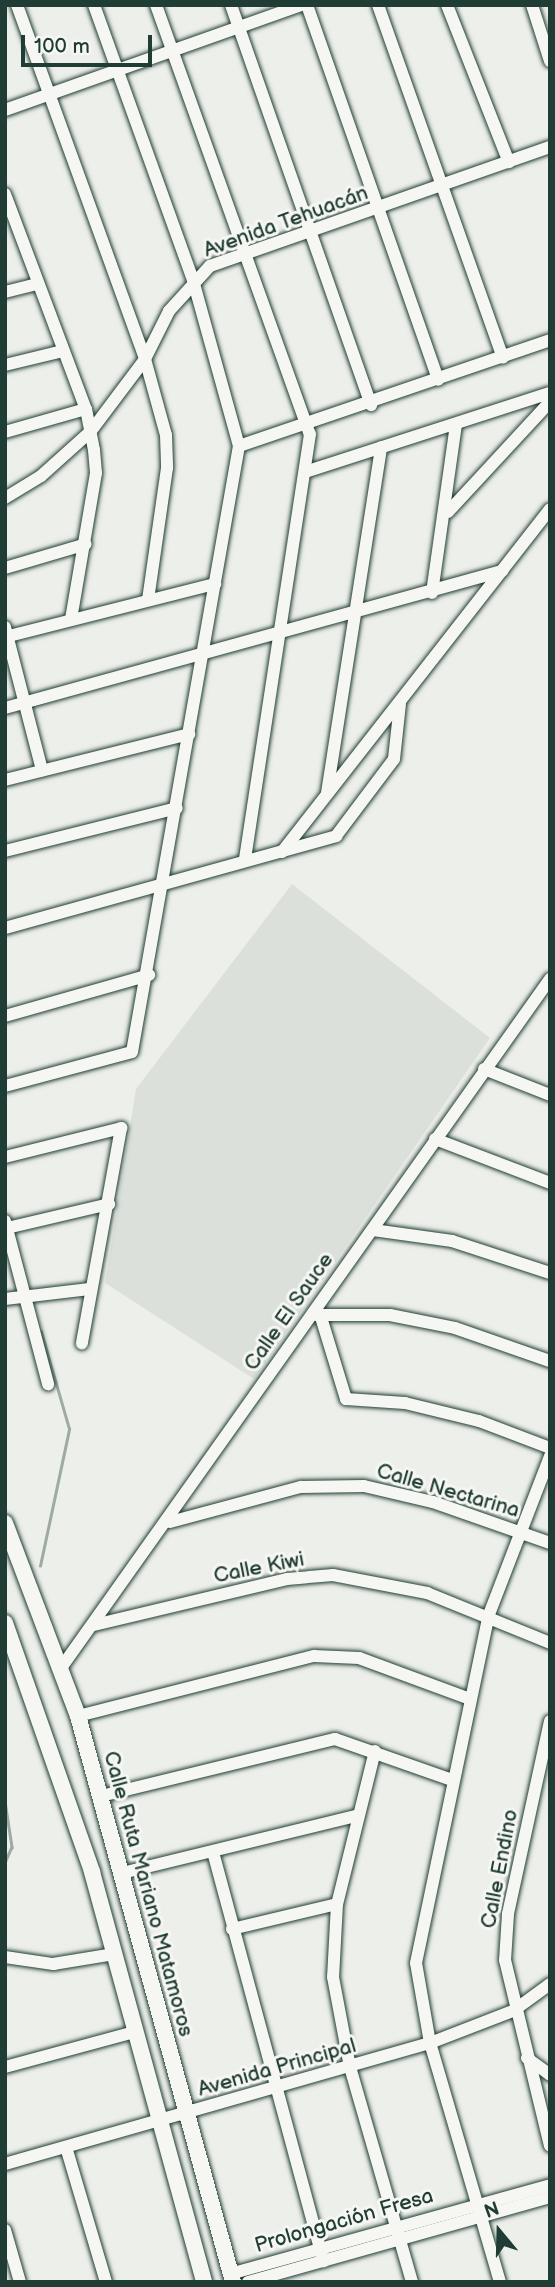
<!DOCTYPE html>
<html>
<head>
<meta charset="utf-8">
<style>
  body { margin:0 }
  #map { position:relative; width:555px; height:2287px; overflow:hidden; background:#edefea; font-family:"Balsamiq Sans",sans-serif }
  div>[style] { position:absolute }
  [style*='--x'] { left:calc(var(--x)*1px); top:calc(var(--y)*1px); width:calc(var(--w)*1px); rotate:calc(var(--a)*1deg) }
  .built>* { inset:0; background:#dce0db }
  .stream>* { height:2.5px; margin:-1.25px; padding:0 1.25px; transform-origin:1.25px; border-radius:1.25px; background:#9faaa4 }
  .roads { filter:drop-shadow(0 0 2px #1f3d34) drop-shadow(0 0 2px #1f3d34) }
  .minor>* { height:12px; margin:-6px; padding:0 6px; transform-origin:6px; border-radius:6px; background:#f6f6f2 }
  .major>* { height:16px; margin:-8px; padding:0 8px; transform-origin:8px; border-radius:8px; background:#f6f6f2 }
  span { translate:-50% -50%; white-space:nowrap; text-align:center; line-height:1.15; -webkit-text-stroke:6px #f6f6f2; paint-order:stroke }
  .street-label { font-size:21px; color:#1f3d34 }
  .frame { position:absolute; inset:0; border:7px solid #1f3d34; pointer-events:none }
  .north { position:absolute; left:464px; top:2196px; width:70px; height:70px; -webkit-text-stroke:5px #f6f6f2; paint-order:stroke; rotate:341deg; font-size:19px; font-weight:700; line-height:28px; text-align:center; color:#1f3d34 }
  .north::after { content:''; display:block; margin:auto; width:24px; height:32px; background:#1f3d34; clip-path:polygon(50% 0,100% 100%,50% 72%,0 100%) }
  .scale { position:absolute; left:21px; top:35px; width:131px; height:32px; box-sizing:border-box; border:4px solid #1f3d34; border-top:0; padding-left:9px; font-size:21px; line-height:24px; white-space:nowrap; color:#1f3d34; -webkit-text-stroke:5px #f6f6f2; paint-order:stroke }
</style>
</head>
<body>
<div id="map">
  <div class="built">
    <i style="clip-path:polygon(292px 884px,490px 1038px,254px 1379px,105px 1283px,136px 1089px)"></i>
  </div>
  <div class="stream">
    <i style="--x:40;--y:1566;--w:140;--a:-78"></i>
    <i style="--x:69;--y:1429;--w:101;--a:-106.1"></i>
    <i style="--x:5;--y:1801;--w:47;--a:81.3"></i>
    <i style="--x:12;--y:1847;--w:17;--a:114"></i>
  </div>
  <div class="roads">
    <div class="minor">
      <i style="--x:17;--y:5;--w:376;--a:70.1"></i>
      <i style="--x:145;--y:359;--w:79;--a:74.6"></i>
      <i style="--x:166;--y:435;--w:33;--a:88"></i>
      <i style="--x:167;--y:468;--w:133;--a:98.2"></i>
      <i style="--x:156;--y:5;--w:456;--a:70.3"></i>
      <i style="--x:310;--y:434;--w:431;--a:98.7"></i>
      <i style="--x:231;--y:5;--w:424;--a:70.7"></i>
      <i style="--x:307;--y:5;--w:397;--a:70.7"></i>
      <i style="--x:378;--y:5;--w:374;--a:70.5"></i>
      <i style="--x:447;--y:5;--w:169;--a:68.5"></i>
      <i style="--x:532;--y:5;--w:59;--a:72.2"></i>
      <i style="--x:5;--y:110;--w:314;--a:-19.5"></i>
      <i style="--x:5;--y:194;--w:230;--a:69.4"></i>
      <i style="--x:86;--y:409;--w:42;--a:79"></i>
      <i style="--x:94;--y:450;--w:23;--a:85"></i>
      <i style="--x:96;--y:473;--w:148;--a:99.7"></i>
      <i style="--x:5;--y:292;--w:33;--a:-14"></i>
      <i style="--x:5;--y:365;--w:60;--a:-13.6"></i>
      <i style="--x:5;--y:432;--w:84;--a:-15.9"></i>
      <i style="--x:239;--y:446;--w:329;--a:-18.8"></i>
      <i style="--x:305;--y:472;--w:257;--a:-17.9"></i>
      <i style="--x:5;--y:498;--w:42;--a:-31.4"></i>
      <i style="--x:41;--y:476;--w:67;--a:-42"></i>
      <i style="--x:91;--y:431;--w:90;--a:-53.1"></i>
      <i style="--x:145;--y:359;--w:54;--a:-63.4"></i>
      <i style="--x:169;--y:311;--w:61;--a:-47.7"></i>
      <i style="--x:210;--y:266;--w:360;--a:-19.3"></i>
      <i style="--x:448;--y:512;--w:150;--a:-47.2"></i>
      <i style="--x:5;--y:568;--w:84;--a:-16.5"></i>
      <i style="--x:432;--y:593;--w:170;--a:-81.9"></i>
      <i style="--x:5;--y:627;--w:148;--a:75.5"></i>
      <i style="--x:5;--y:637;--w:217;--a:-14.2"></i>
      <i style="--x:5;--y:708;--w:516;--a:-15.41"></i>
      <i style="--x:5;--y:780;--w:190;--a:-14"></i>
      <i style="--x:327;--y:793;--w:350;--a:-81.1"></i>
      <i style="--x:5;--y:851;--w:177;--a:-14"></i>
      <i style="--x:282;--y:852;--w:435;--a:-52"></i>
      <i style="--x:5;--y:928;--w:344;--a:-15.5"></i>
      <i style="--x:336;--y:836;--w:96;--a:-53"></i>
      <i style="--x:394;--y:759;--w:55;--a:-83.8"></i>
      <i style="--x:5;--y:1016;--w:150;--a:-15.9"></i>
      <i style="--x:484;--y:1069;--w:71;--a:21.5"></i>
      <i style="--x:5;--y:1086;--w:131;--a:-15"></i>
      <i style="--x:132;--y:1052;--w:615;--a:-79.99"></i>
      <i style="--x:239;--y:446;--w:172;--a:-105.5"></i>
      <i style="--x:193;--y:280;--w:292;--a:-109.8"></i>
      <i style="--x:435;--y:1139;--w:123;--a:20.9"></i>
      <i style="--x:5;--y:1157;--w:120;--a:-14"></i>
      <i style="--x:121;--y:1128;--w:219;--a:100.3"></i>
      <i style="--x:5;--y:1221;--w:169;--a:75.2"></i>
      <i style="--x:7;--y:1228;--w:105;--a:-13.2"></i>
      <i style="--x:373;--y:1230;--w:80;--a:7.9"></i>
      <i style="--x:452;--y:1241;--w:103;--a:18.1"></i>
      <i style="--x:5;--y:1299;--w:85;--a:-6.8"></i>
      <i style="--x:320;--y:1314;--w:89;--a:73"></i>
      <i style="--x:346;--y:1399;--w:59;--a:3.9"></i>
      <i style="--x:405;--y:1403;--w:76;--a:13.7"></i>
      <i style="--x:479;--y:1421;--w:76;--a:20.8"></i>
      <i style="--x:316;--y:1315;--w:74;--a:0"></i>
      <i style="--x:390;--y:1315;--w:66;--a:11.3"></i>
      <i style="--x:455;--y:1328;--w:101;--a:19.2"></i>
      <i style="--x:170;--y:1522;--w:136;--a:-15"></i>
      <i style="--x:301;--y:1487;--w:63;--a:-0.9"></i>
      <i style="--x:364;--y:1486;--w:71;--a:13.1"></i>
      <i style="--x:433;--y:1502;--w:124;--a:19.3"></i>
      <i style="--x:94;--y:1625;--w:198;--a:-13.4"></i>
      <i style="--x:287;--y:1579;--w:46;--a:-5"></i>
      <i style="--x:333;--y:1575;--w:96;--a:10.8"></i>
      <i style="--x:427;--y:1593;--w:133;--a:22.1"></i>
      <i style="--x:61;--y:1668;--w:845;--a:-54.64"></i>
      <i style="--x:78;--y:1716;--w:244;--a:-14.3"></i>
      <i style="--x:314;--y:1656;--w:45;--a:2.5"></i>
      <i style="--x:359;--y:1658;--w:118;--a:20.3"></i>
      <i style="--x:550;--y:1721;--w:198;--a:102.3"></i>
      <i style="--x:508;--y:1914;--w:46;--a:93.7"></i>
      <i style="--x:505;--y:1960;--w:191;--a:76.4"></i>
      <i style="--x:375;--y:1751;--w:158;--a:103.9"></i>
      <i style="--x:337;--y:1904;--w:73;--a:93.1"></i>
      <i style="--x:333;--y:1977;--w:92;--a:79.3"></i>
      <i style="--x:350;--y:2067;--w:224;--a:73.9"></i>
      <i style="--x:101;--y:1796;--w:241;--a:-13.7"></i>
      <i style="--x:335;--y:1739;--w:121;--a:19.3"></i>
      <i style="--x:213;--y:1852;--w:424;--a:74.9"></i>
      <i style="--x:122;--y:1873;--w:241;--a:-13.7"></i>
      <i style="--x:232;--y:1929;--w:108;--a:-13.4"></i>
      <i style="--x:5;--y:1957;--w:49;--a:8.3"></i>
      <i style="--x:53;--y:1964;--w:62;--a:-9.3"></i>
      <i style="--x:527;--y:2058;--w:29;--a:36"></i>
      <i style="--x:5;--y:2067;--w:135;--a:-15.1"></i>
      <i style="--x:66;--y:2147;--w:141;--a:73.5"></i>
      <i style="--x:5;--y:2164;--w:442;--a:-15.9"></i>
      <i style="--x:430;--y:2043;--w:89;--a:-21.1"></i>
      <i style="--x:513;--y:2011;--w:46;--a:-36.1"></i>
      <i style="--x:5;--y:2230;--w:54;--a:73.9"></i>
      <i style="--x:230;--y:2274;--w:332;--a:-15.5"></i>
      <i style="--x:248;--y:2282;--w:314;--a:-15.7"></i>
      <i style="--x:500;--y:2282;--w:249;--a:-106.3"></i>
      <i style="--x:430;--y:2043;--w:81;--a:-99.9"></i>
      <i style="--x:416;--y:1963;--w:353;--a:-78.2"></i>
      <i style="--x:488;--y:1617;--w:173;--a:-68.9"></i>
    </div>
    <div class="major">
      <i style="--x:5;--y:1523;--w:206;--a:69.3"></i>
      <i style="--x:78;--y:1716;--w:587;--a:74.68"></i>
      <i style="--x:5;--y:1623;--w:264;--a:70.7"></i>
      <i style="--x:92;--y:1872;--w:425;--a:74.7"></i>
    </div>
  </div>
  <div class="street-label">
    <span style="left:286px;top:222px;rotate:-20deg">Avenida Tehuacán</span>
    <span style="left:289px;top:1312px;rotate:-55deg">Calle El Sauce</span>
    <span style="left:448px;top:1491px;rotate:16deg">Calle Nectarina</span>
    <span style="left:259px;top:1568px;rotate:-11deg">Calle Kiwi</span>
    <span style="left:500px;top:1869px;rotate:-79deg">Calle Endino</span>
    <span style="left:148px;top:1894px;rotate:75deg">Calle Ruta Mariano Matamoros</span>
    <span style="left:277px;top:2068px;rotate:-16deg">Avenida Principal</span>
    <span style="left:344px;top:2221px;rotate:-16deg">Prolongación Fresa</span>
  </div>
  <div class="frame"></div>
  <div class="north">N</div>
  <div class="scale">100 m</div>
</div>
</body>
</html>
